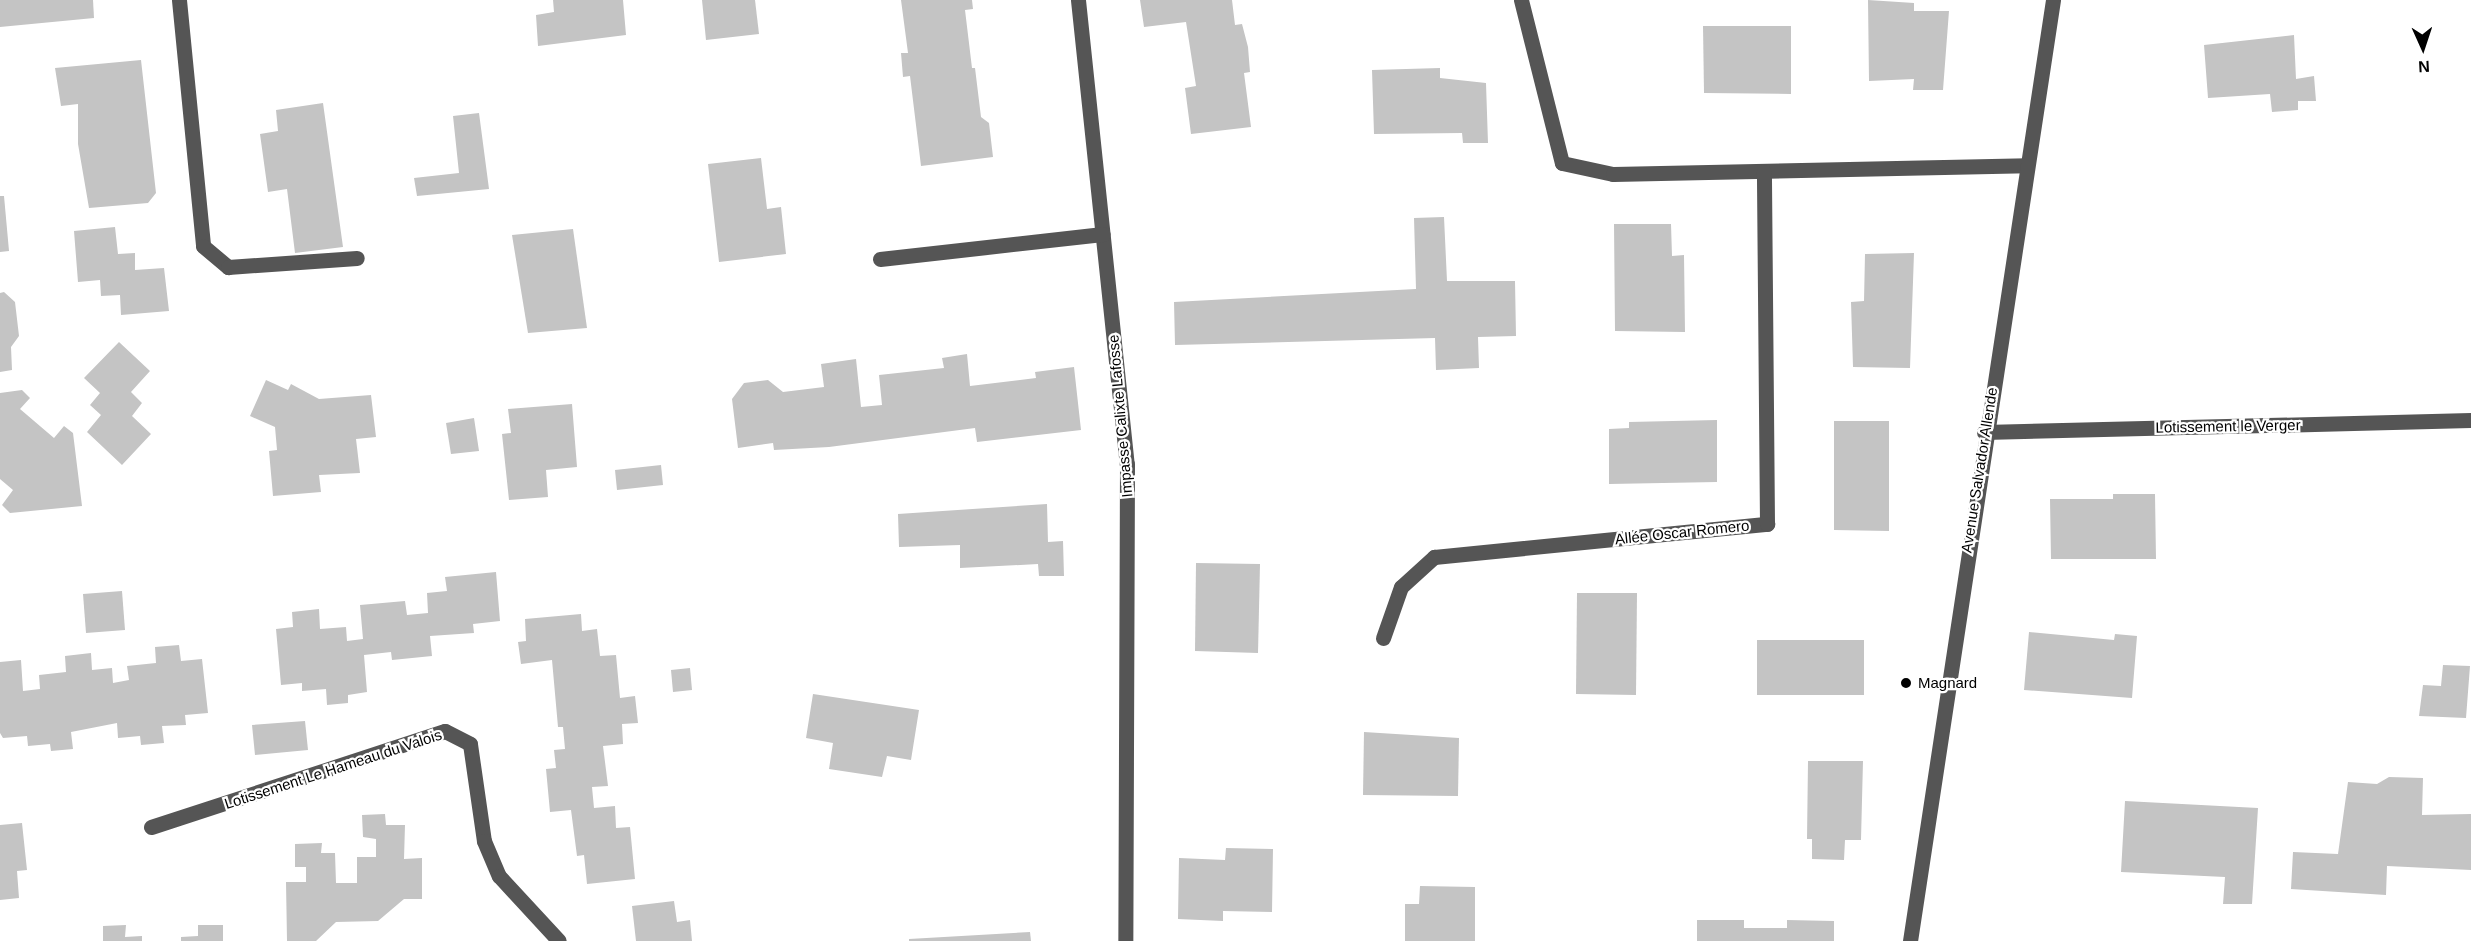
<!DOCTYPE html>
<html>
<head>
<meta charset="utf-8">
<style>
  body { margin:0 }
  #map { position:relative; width:2471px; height:941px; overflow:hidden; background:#fff; font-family:Helvetica,sans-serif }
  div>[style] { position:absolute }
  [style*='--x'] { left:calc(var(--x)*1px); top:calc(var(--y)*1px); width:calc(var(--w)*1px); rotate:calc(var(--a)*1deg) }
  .building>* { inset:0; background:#c4c4c4 }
  .minor>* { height:15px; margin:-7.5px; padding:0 7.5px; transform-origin:7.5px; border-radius:7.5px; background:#555 }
  .dots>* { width:16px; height:16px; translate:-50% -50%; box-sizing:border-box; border:3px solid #fff; border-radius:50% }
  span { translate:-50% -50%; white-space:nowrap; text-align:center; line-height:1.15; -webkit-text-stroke:4.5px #fff; paint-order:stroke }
  .street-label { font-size:15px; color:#000 }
  .poi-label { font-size:15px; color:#000 }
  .left { translate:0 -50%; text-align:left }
  .north { position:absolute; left:2393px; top:18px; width:60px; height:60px; -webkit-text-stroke:4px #fff; paint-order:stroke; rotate:177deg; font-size:16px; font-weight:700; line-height:24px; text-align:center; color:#000 }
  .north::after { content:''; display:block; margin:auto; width:21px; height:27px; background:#000; clip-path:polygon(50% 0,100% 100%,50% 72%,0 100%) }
</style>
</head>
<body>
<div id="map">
  <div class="building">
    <i style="clip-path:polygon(0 0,93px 0,94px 18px,0 27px)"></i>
    <i style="clip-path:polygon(553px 0,623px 0,626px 35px,538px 46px,536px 15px,554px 12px)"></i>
    <i style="clip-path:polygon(702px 0,755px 0,759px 34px,706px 40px)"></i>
    <i style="clip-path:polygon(901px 0,972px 0,973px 9px,965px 10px,972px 68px,975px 68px,981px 117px,989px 123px,993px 157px,921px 166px,910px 76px,903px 77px,901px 53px,908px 53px)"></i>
    <i style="clip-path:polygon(1140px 0,1232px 0,1235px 25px,1242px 24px,1248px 47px,1250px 72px,1244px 73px,1251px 127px,1191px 134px,1185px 88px,1196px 86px,1186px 22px,1144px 27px)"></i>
    <i style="clip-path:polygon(1868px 0,1914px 3px,1914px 11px,1949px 11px,1943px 90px,1913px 90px,1914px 79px,1869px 81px)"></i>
    <i style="clip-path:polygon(1703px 26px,1791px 26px,1791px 94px,1704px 93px)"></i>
    <i style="clip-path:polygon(2294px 35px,2296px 79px,2314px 76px,2316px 101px,2298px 101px,2298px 110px,2272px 112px,2270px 94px,2208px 98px,2204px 45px)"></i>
    <i style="clip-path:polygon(141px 60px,156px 193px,148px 203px,89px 208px,78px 144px,78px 104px,61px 106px,55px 68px)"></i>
    <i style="clip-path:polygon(1440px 68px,1440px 78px,1486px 83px,1488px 143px,1463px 143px,1462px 133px,1374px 134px,1372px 70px)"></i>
    <i style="clip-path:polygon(323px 103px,343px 247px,295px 253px,287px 189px,268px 192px,260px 134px,278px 131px,276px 110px)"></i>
    <i style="clip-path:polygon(479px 113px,489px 189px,417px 196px,414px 178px,459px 173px,453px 116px)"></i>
    <i style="clip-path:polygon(761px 158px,767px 209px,781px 207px,786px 254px,719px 262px,708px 164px)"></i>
    <i style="clip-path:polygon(0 196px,4px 196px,9px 251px,0 252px)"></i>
    <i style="clip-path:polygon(1444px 217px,1447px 281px,1515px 281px,1516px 336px,1478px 337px,1479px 368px,1436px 370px,1435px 338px,1175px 345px,1174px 302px,1416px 289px,1414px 218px)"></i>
    <i style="clip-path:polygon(1614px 224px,1671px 224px,1672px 256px,1684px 255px,1685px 332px,1615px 331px)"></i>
    <i style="clip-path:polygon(115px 227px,118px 254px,135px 253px,135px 270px,164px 268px,169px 311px,121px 315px,120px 295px,101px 296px,100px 280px,78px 282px,74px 231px)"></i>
    <i style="clip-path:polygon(573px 229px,587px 328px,528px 333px,512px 235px)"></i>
    <i style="clip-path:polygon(1914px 253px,1910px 368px,1853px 367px,1851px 302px,1864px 301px,1865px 254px)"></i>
    <i style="clip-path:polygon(4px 292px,15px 302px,19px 336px,11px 347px,12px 370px,0 372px,0 293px)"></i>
    <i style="clip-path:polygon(119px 342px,150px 371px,131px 392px,142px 403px,132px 416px,151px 434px,122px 465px,87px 432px,101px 415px,90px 405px,100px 393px,84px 378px)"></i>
    <i style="clip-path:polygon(967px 354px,970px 386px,1036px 378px,1035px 372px,1074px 367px,1081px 430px,977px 442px,975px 428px,829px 447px,774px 450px,773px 443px,738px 448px,732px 399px,744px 383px,768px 380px,783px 392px,824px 387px,821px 364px,856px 359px,861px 407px,882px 405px,879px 375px,944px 368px,942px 358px)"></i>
    <i style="clip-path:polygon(266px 380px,288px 390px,291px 384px,319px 399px,371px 395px,376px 437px,356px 439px,360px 473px,319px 475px,321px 492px,273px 496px,269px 451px,277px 450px,275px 427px,250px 416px)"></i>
    <i style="clip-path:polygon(22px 390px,30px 398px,20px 409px,54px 438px,64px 426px,73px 433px,82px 506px,10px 513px,2px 505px,13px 490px,0 479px,0 393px)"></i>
    <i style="clip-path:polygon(572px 404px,577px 467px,546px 470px,548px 497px,509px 500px,502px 434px,511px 433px,508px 409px)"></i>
    <i style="clip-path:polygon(474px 418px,479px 451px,451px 454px,446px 423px)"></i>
    <i style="clip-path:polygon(1717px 420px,1717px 482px,1609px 484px,1609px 429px,1629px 428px,1629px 422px)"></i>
    <i style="clip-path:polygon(1834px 421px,1889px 421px,1889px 531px,1834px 530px)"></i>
    <i style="clip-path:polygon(661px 465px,663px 485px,617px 490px,615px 470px)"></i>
    <i style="clip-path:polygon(2113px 494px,2155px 494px,2156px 559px,2051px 559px,2050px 499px,2113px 499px)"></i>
    <i style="clip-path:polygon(1047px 504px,1048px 542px,1063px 541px,1064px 576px,1039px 576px,1038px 564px,960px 568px,960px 545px,899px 547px,898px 514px)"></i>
    <i style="clip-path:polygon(1196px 563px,1260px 564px,1258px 653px,1195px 651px)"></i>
    <i style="clip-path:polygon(496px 572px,500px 621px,473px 624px,474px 633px,430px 636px,432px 656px,392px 660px,391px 652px,364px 655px,367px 692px,348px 695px,348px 703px,327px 705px,326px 689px,302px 691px,302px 683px,281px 685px,276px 629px,293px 627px,292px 612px,319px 609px,320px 629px,346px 627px,347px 641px,363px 639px,360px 605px,405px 601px,407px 615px,428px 613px,427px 593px,447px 591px,445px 577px)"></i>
    <i style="clip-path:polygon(122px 591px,125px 630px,86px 633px,83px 594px)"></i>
    <i style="clip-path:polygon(1577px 593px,1637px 593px,1636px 695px,1576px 694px)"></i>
    <i style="clip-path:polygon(581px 614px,582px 631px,597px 629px,600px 656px,616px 655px,620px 698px,635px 696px,638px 723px,622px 724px,623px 744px,603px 746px,608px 786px,592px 787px,594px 808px,615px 806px,616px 828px,630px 827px,635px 879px,587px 884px,584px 855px,577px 856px,571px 810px,550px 812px,546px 769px,556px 768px,554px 750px,565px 749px,563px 727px,558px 727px,552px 660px,521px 664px,518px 642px,526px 641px,525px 619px)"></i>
    <i style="clip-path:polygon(2029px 632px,2114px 640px,2115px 634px,2137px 636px,2132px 698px,2024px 690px)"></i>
    <i style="clip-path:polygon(1757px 640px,1864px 640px,1864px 695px,1757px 695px)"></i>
    <i style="clip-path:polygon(179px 645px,181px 661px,202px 659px,208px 713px,185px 715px,186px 725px,162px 726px,164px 743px,141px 745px,140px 736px,118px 738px,117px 723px,71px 732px,73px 749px,51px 751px,50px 744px,28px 746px,27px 736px,3px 738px,0 733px,0 662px,21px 660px,23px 691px,40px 689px,39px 675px,66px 672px,65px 656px,91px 653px,92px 670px,112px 668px,113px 683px,129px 680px,127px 666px,156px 663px,155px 647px)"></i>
    <i style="clip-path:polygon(2443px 665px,2470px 666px,2466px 718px,2419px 716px,2423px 685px,2441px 686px)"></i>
    <i style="clip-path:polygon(690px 668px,692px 690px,673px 692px,671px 670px)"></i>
    <i style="clip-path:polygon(813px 694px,919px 710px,911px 760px,887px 756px,882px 777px,829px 769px,833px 743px,806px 738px)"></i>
    <i style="clip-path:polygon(305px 721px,308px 750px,255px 755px,252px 725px)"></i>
    <i style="clip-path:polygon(1364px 732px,1459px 738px,1458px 796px,1363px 795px)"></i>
    <i style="clip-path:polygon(1808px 761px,1863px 761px,1861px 840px,1845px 840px,1844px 860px,1812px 859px,1812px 839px,1807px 839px)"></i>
    <i style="clip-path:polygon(2389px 777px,2423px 778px,2422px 815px,2471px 814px,2471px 870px,2387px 866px,2386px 895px,2291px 889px,2293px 852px,2338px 854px,2348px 782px,2377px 784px)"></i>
    <i style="clip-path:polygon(2125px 801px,2258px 808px,2252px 904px,2223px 904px,2225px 877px,2121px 872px)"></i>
    <i style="clip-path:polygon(385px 814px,386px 825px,405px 825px,404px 859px,422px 858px,422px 899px,404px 899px,378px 921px,336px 922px,316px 941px,287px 941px,286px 882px,306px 882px,306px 867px,295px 867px,295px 844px,322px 843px,321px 853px,335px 853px,336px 883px,357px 883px,357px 857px,376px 857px,376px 839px,363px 837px,362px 815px)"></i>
    <i style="clip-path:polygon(22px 823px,27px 870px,17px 871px,19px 898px,0 900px,0 825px)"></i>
    <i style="clip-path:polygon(1226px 848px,1273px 849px,1272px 912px,1223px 911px,1223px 921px,1178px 919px,1179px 858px,1225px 860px)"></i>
    <i style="clip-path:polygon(1420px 886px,1475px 887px,1475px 941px,1405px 941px,1405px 904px,1419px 904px)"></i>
    <i style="clip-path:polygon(674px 901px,677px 922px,690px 920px,692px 941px,636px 941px,632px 906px)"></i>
    <i style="clip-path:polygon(1697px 920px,1744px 920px,1744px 928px,1787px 928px,1787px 920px,1834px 921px,1834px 941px,1697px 941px)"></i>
    <i style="clip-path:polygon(126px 925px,125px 937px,142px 936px,142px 941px,103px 941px,103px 926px)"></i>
    <i style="clip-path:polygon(198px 925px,223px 925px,223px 941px,181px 941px,181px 937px,198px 936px)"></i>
    <i style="clip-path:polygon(1030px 932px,1031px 941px,909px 941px,909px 939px)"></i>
  </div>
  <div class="minor">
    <i style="--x:179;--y:0;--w:247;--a:84.4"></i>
    <i style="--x:203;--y:246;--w:33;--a:40"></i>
    <i style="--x:228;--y:267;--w:129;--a:-4"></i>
    <i style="--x:1078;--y:0;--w:467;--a:84"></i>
    <i style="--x:1127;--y:464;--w:477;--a:90.2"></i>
    <i style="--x:1521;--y:0;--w:168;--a:75.9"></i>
    <i style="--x:1562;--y:163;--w:52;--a:12.2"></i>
    <i style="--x:1613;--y:174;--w:414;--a:-1.2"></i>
    <i style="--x:880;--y:259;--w:224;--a:-6.4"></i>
    <i style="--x:1984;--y:432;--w:487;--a:-1.4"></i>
    <i style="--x:1383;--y:638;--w:54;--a:-70.6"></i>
    <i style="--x:1401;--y:587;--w:45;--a:-42.3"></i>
    <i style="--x:1434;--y:557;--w:335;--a:-5.7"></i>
    <i style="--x:1767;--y:524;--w:352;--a:-90.5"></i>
    <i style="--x:151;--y:827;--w:309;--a:-18.1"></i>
    <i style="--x:445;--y:731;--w:28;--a:27"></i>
    <i style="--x:470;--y:744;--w:98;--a:81.8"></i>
    <i style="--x:484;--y:841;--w:38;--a:67"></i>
    <i style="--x:499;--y:876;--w:88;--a:47.3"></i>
    <i style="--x:1910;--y:941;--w:952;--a:-81.36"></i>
  </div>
  <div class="dots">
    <i style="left:1906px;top:683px;background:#000"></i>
  </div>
  <div class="street-label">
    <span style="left:1120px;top:416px;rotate:-95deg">Impasse Calixte Lafosse</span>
    <span style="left:2228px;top:426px;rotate:-1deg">Lotissement le Verger</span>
    <span style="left:1979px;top:470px;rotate:-81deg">Avenue Salvador Allende</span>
    <span style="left:1682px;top:532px;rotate:-6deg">Allée Oscar Romero</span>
    <span style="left:333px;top:769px;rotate:-18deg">Lotissement Le Hameau du Valois</span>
  </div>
  <div class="poi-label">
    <span class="left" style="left:1918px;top:683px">Magnard</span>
  </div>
  <div class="north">N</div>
</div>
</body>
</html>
